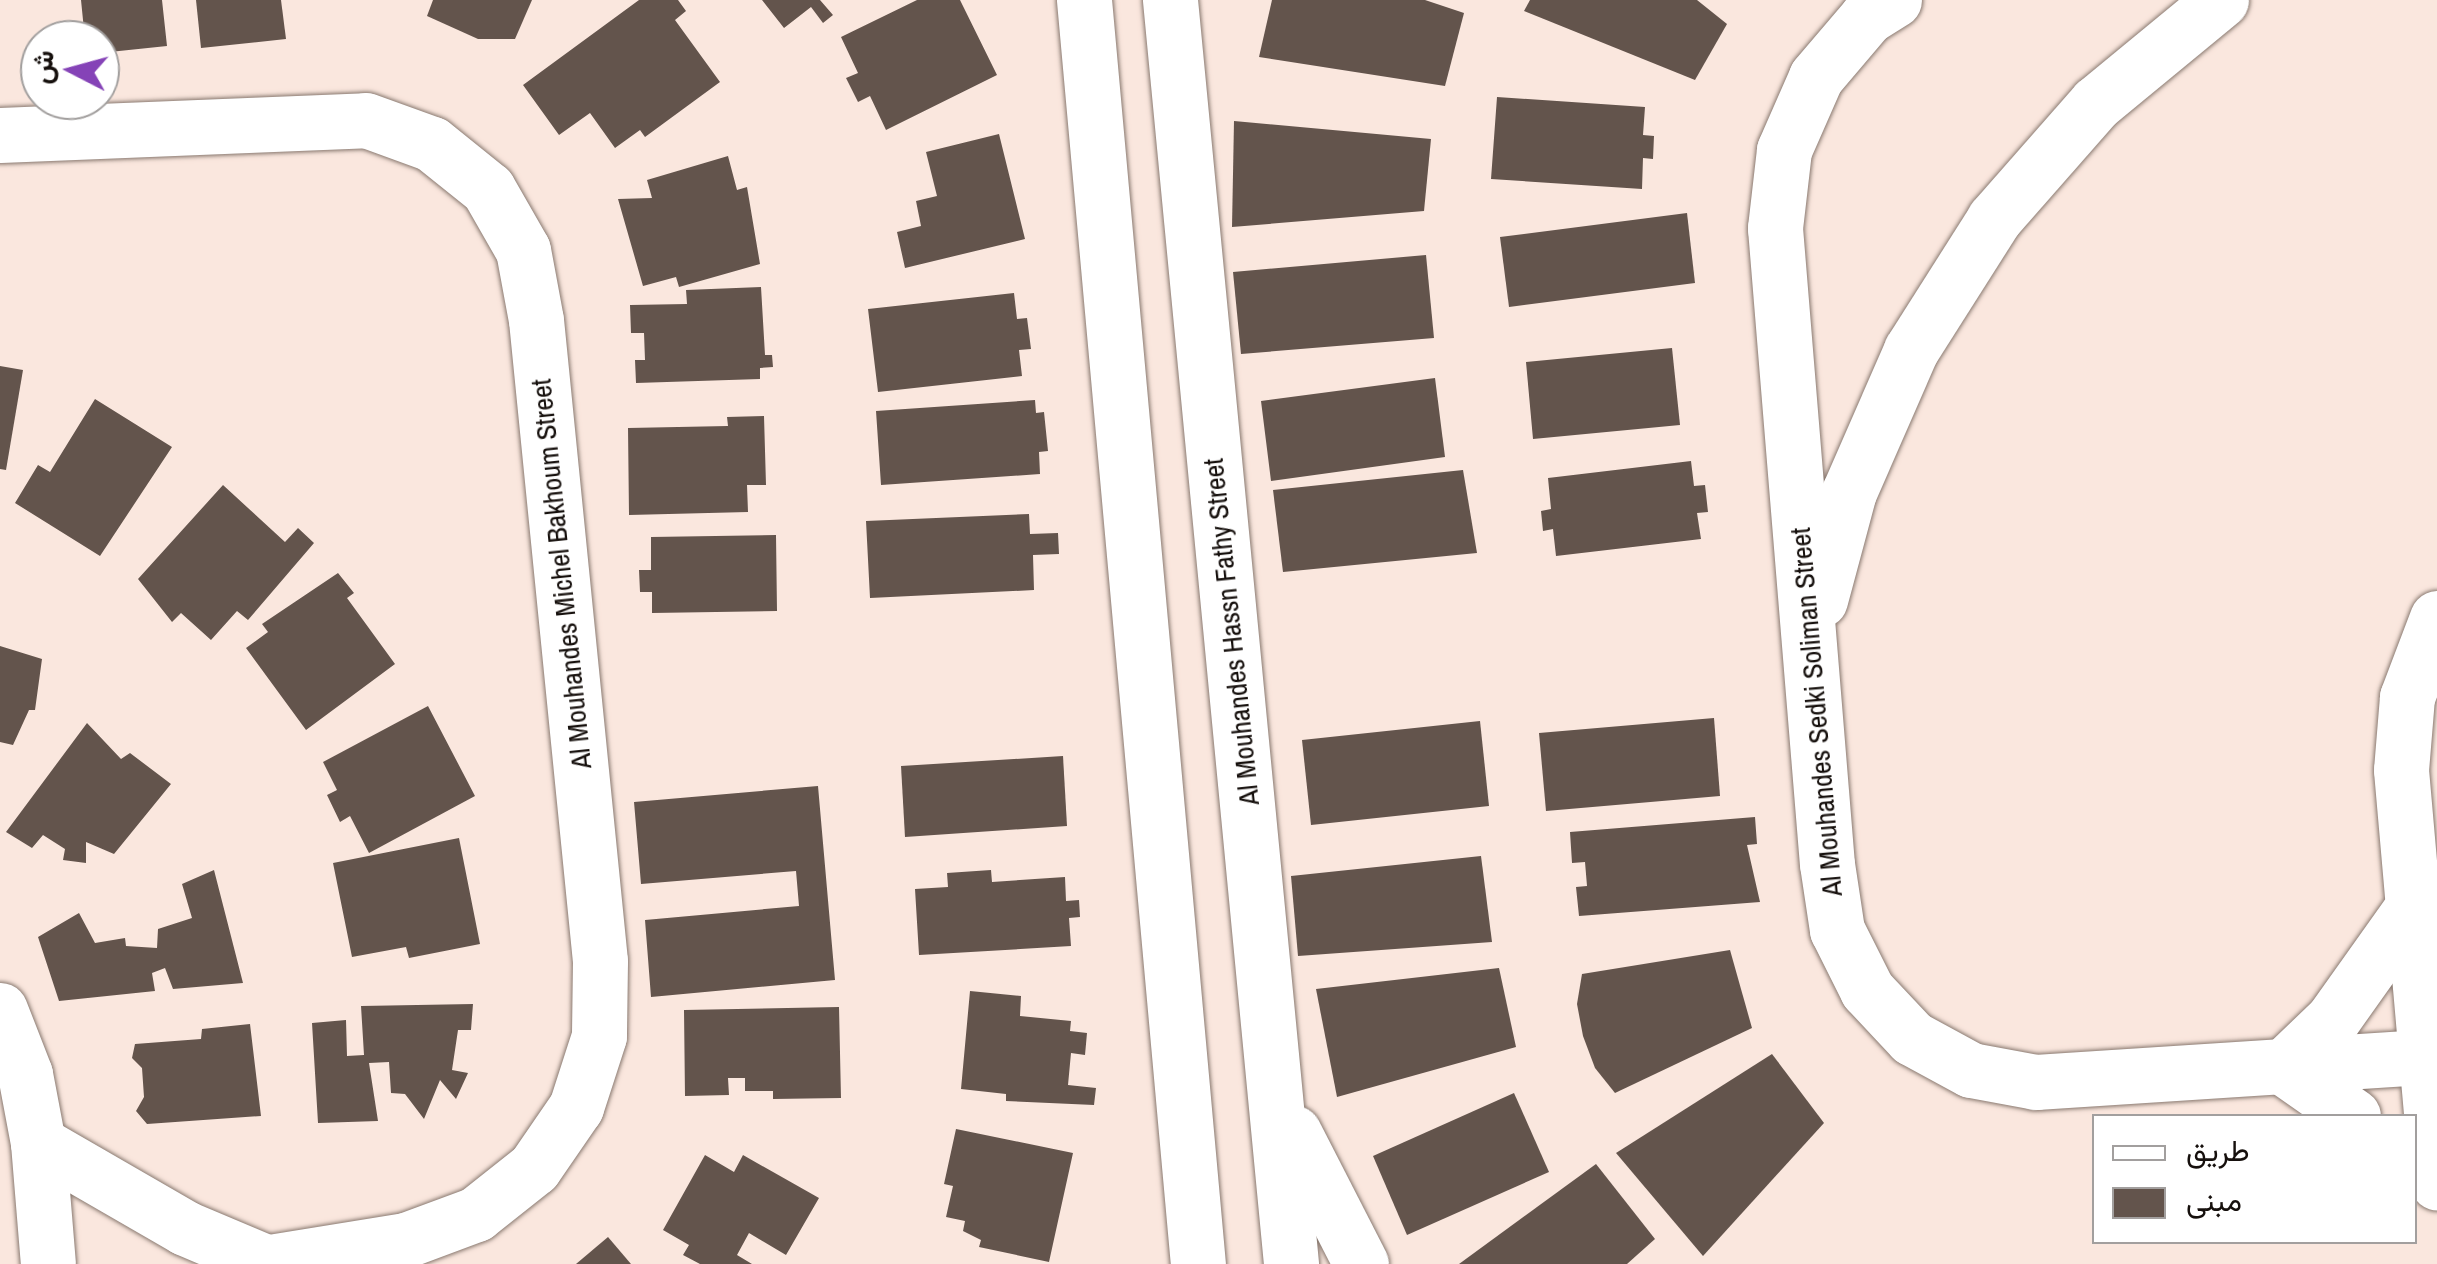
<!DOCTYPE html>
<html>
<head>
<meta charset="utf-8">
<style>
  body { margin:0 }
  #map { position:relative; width:2437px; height:1264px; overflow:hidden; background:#fae7de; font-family:"Archivo Narrow",Vazirmatn,sans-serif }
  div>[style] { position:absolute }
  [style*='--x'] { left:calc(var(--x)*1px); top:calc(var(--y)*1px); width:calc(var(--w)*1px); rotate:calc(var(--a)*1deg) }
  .building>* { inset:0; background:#63544c }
  .roads { filter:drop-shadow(0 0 2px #897970) drop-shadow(0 0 2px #897970) }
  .minor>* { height:55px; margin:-27.5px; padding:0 27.5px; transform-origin:27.5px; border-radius:27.5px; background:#fff }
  span { translate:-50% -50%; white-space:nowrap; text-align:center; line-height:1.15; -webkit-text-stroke:10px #fff; paint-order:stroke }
  .street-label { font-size:28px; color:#16100d }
  .legend { position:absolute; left:2092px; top:1114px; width:325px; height:130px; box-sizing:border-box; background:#fff; border:2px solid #a29f9e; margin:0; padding:12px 18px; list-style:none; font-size:30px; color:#16100d }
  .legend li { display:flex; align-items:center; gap:20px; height:50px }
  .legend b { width:50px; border:2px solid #a29f9e }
  .north { position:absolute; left:20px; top:20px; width:100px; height:100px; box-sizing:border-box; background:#fff; border:2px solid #a29f9e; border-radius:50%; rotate:276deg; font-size:28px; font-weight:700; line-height:40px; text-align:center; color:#16100d }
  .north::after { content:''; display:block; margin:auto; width:35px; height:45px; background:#8543b7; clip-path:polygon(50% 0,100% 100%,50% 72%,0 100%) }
</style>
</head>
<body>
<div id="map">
  <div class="building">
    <i style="clip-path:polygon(81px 0,162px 0,167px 46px,100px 53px,100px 40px,85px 40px)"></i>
    <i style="clip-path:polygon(196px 0,281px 0,286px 39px,201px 48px)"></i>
    <i style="clip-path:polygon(433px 0,532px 0,515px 39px,478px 39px,427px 16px)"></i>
    <i style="clip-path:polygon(639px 0,678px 0,686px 11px,675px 20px,720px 82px,645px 137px,640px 130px,615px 148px,590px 113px,559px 135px,523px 85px)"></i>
    <i style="clip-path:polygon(762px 0,820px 0,833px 15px,823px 23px,811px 7px,784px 28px)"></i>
    <i style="clip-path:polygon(917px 0,960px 0,997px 75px,886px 130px,870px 96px,858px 102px,846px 78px,858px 73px,841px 37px)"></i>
    <i style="clip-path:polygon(1272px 0,1425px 0,1464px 13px,1445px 86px,1259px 57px)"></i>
    <i style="clip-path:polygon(1530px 0,1697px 0,1727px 24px,1695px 80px,1524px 11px)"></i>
    <i style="clip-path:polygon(1497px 97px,1645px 107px,1643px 135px,1654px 136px,1653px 159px,1643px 158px,1642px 189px,1491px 179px)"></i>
    <i style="clip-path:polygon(1234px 121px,1431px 139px,1424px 211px,1232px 227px)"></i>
    <i style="clip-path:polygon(999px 134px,1025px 239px,905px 268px,897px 232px,921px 226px,916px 201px,937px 196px,926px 152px)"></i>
    <i style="clip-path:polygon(728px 156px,737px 190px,747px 187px,760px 264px,679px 287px,676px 277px,643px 286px,618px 199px,652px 198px,647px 180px)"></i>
    <i style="clip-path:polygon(1687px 213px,1695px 283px,1509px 307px,1500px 237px)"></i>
    <i style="clip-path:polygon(1426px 255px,1434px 338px,1241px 354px,1233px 272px)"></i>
    <i style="clip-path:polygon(761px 287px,765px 355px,772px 355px,773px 367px,760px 368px,760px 379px,636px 383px,635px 360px,645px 360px,644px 333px,631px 333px,630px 305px,687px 304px,686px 290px)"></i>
    <i style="clip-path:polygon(1014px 293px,1017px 319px,1027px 318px,1031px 349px,1019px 350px,1022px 376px,878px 392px,868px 309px)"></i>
    <i style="clip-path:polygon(1672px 348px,1680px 425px,1533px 439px,1526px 362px)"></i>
    <i style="clip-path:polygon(0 366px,23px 370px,6px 470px,0 469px)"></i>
    <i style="clip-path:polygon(1435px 378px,1445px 457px,1271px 481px,1261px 401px)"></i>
    <i style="clip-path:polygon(95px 399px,172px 447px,100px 556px,15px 503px,38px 465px,50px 472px)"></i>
    <i style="clip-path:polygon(1035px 400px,1036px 413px,1044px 412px,1048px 451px,1039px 452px,1040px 474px,881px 485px,876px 411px)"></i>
    <i style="clip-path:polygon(764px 416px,766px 485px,747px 485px,748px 512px,629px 515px,628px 428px,728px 426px,727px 417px)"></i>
    <i style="clip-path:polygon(1691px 461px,1694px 486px,1705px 485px,1708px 512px,1697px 513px,1701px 539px,1556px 556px,1553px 529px,1543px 531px,1541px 511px,1551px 509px,1548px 478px)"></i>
    <i style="clip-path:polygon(1463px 470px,1477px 553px,1283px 572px,1273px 490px)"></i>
    <i style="clip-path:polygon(223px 485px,285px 542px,298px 528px,314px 543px,248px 620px,237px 611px,211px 640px,181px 613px,172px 622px,138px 579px)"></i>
    <i style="clip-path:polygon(1029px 514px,1030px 534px,1058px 533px,1059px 554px,1033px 555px,1034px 590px,870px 598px,866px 521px)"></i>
    <i style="clip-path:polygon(776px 535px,777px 611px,652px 613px,652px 592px,640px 592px,639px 570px,651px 570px,651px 537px)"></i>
    <i style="clip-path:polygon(338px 573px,354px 593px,347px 598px,395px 664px,306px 730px,246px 648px,268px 632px,262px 624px)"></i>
    <i style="clip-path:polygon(0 646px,42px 659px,35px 710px,29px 710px,13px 745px,0 742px)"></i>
    <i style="clip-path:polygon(428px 706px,475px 796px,369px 853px,350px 816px,340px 822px,327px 795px,337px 790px,323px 762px)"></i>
    <i style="clip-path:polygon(1714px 718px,1720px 796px,1546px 811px,1539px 733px)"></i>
    <i style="clip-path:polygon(1480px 721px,1489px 806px,1311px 825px,1302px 740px)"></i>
    <i style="clip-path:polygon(87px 723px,121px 759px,130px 753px,171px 784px,114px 854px,86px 842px,86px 863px,63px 860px,65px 849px,43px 835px,32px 848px,6px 832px)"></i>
    <i style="clip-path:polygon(1063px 756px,1067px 826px,905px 837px,901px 766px)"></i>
    <i style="clip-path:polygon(818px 786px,835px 980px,651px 997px,645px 920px,799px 906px,796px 871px,641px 884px,634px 802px)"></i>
    <i style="clip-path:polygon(1755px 817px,1757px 844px,1747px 845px,1760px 902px,1579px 916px,1576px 887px,1587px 886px,1585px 862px,1572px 863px,1570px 832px)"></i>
    <i style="clip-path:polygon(459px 838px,480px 944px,409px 958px,406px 947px,352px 957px,333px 863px)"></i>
    <i style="clip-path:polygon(1481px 856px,1492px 942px,1298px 956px,1291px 876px)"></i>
    <i style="clip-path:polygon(214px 870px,243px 983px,173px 989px,165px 968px,152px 973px,155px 991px,59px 1001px,38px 937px,79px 913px,95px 943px,125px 938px,126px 946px,157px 948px,158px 929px,192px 918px,182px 884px)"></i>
    <i style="clip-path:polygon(991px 870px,992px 882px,1065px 877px,1066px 901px,1079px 900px,1080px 917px,1069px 918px,1071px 946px,919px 955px,915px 889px,948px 887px,947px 873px)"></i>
    <i style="clip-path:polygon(1730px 950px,1752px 1028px,1615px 1093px,1595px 1068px,1583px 1036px,1577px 1004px,1582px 974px)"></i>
    <i style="clip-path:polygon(1499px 968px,1516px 1047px,1337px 1097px,1316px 989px)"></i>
    <i style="clip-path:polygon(970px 991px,1021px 996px,1020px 1016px,1071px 1021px,1070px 1031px,1087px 1033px,1085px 1055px,1071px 1053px,1068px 1085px,1096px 1088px,1094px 1105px,1006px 1101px,1006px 1094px,961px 1089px)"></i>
    <i style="clip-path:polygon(473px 1004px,471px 1030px,458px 1030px,452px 1070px,468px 1073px,456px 1099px,440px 1080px,424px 1119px,405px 1094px,391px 1093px,389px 1062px,369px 1063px,378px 1121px,318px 1123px,312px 1023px,346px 1020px,347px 1056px,364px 1055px,361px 1006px)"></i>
    <i style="clip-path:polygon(839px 1007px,841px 1098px,773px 1099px,773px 1091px,745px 1091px,745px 1078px,728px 1078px,729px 1095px,685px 1096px,684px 1010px)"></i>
    <i style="clip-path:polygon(250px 1024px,261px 1116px,147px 1124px,136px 1111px,144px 1097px,142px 1068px,132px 1058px,135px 1044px,201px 1039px,202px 1029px)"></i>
    <i style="clip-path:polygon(1772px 1054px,1824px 1123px,1703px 1256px,1616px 1153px)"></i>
    <i style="clip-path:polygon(1514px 1093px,1549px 1172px,1407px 1235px,1373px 1156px)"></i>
    <i style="clip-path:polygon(956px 1129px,1073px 1153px,1049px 1262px,979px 1247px,981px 1240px,963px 1231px,965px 1221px,946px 1217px,953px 1186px,944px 1184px)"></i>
    <i style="clip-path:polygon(705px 1155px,734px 1172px,743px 1155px,819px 1198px,786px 1255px,749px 1233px,737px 1255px,752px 1264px,700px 1264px,683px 1255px,689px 1245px,663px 1230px)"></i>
    <i style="clip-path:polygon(1596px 1164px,1655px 1239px,1627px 1264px,1459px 1264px)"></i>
    <i style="clip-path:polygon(608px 1237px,631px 1264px,576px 1264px)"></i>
  </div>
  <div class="roads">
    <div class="minor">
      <i style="--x:1084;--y:0;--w:1269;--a:84.85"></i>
      <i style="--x:1170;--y:0;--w:1270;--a:84.53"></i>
      <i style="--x:1894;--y:0;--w:32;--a:148"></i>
      <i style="--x:1867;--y:17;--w:79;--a:130.4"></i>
      <i style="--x:1816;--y:77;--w:80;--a:113.7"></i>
      <i style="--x:1784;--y:150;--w:79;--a:96.6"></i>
      <i style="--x:1775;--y:228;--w:638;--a:85.33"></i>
      <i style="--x:1827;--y:864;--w:67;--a:81.4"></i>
      <i style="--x:1837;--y:930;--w:67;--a:63.4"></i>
      <i style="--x:1867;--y:990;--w:66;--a:46.8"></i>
      <i style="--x:1912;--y:1038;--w:67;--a:28.5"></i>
      <i style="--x:1971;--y:1070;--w:66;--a:10.5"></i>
      <i style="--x:2036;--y:1082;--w:402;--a:-3.7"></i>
      <i style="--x:0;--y:135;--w:366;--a:-2.3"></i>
      <i style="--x:366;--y:120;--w:70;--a:20"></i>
      <i style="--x:432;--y:144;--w:72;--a:38.8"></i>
      <i style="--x:488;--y:189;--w:70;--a:60.2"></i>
      <i style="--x:523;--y:250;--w:71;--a:79.5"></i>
      <i style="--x:536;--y:320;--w:644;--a:84.3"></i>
      <i style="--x:600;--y:961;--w:75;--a:90.8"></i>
      <i style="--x:599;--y:1036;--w:75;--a:107.9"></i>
      <i style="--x:576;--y:1107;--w:74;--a:124.5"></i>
      <i style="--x:534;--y:1168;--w:74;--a:141.6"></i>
      <i style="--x:476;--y:1214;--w:75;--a:159.6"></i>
      <i style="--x:406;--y:1240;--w:150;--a:170.8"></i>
      <i style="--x:1820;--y:600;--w:112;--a:-75"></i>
      <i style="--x:1849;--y:492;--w:155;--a:-66.4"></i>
      <i style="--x:1911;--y:350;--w:155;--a:-57.6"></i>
      <i style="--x:1994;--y:219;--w:154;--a:-48.7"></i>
      <i style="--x:2096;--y:103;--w:162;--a:-39.5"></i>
      <i style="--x:2437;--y:618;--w:85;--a:110.8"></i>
      <i style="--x:2407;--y:697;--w:73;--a:94.7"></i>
      <i style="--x:2401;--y:770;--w:414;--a:85"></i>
      <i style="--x:0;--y:1010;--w:69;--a:68.7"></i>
      <i style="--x:25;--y:1074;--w:70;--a:79.3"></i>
      <i style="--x:38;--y:1143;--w:121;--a:85.3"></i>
      <i style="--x:2353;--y:1116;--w:85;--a:-145"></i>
      <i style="--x:2283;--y:1067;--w:69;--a:-43.8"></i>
      <i style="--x:2333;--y:1019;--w:136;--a:-54.6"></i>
      <i style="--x:1294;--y:1133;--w:147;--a:62.9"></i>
      <i style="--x:38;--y:1143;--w:170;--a:30"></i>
      <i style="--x:185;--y:1228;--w:85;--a:22.9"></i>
    </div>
  </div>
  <div class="street-label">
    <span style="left:561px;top:574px;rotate:-96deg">Al Mouhandes Michel Bakhoum Street</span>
    <span style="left:1231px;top:632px;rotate:-96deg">Al Mouhandes Hassn Fathy Street</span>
    <span style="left:1816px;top:712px;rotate:-95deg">Al Mouhandes Sedki Soliman Street</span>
  </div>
  <ul class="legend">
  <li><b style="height:12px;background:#fff"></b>طريق</li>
  <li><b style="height:28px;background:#63544c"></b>مبنى</li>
  </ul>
  <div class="north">ش</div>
</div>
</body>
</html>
